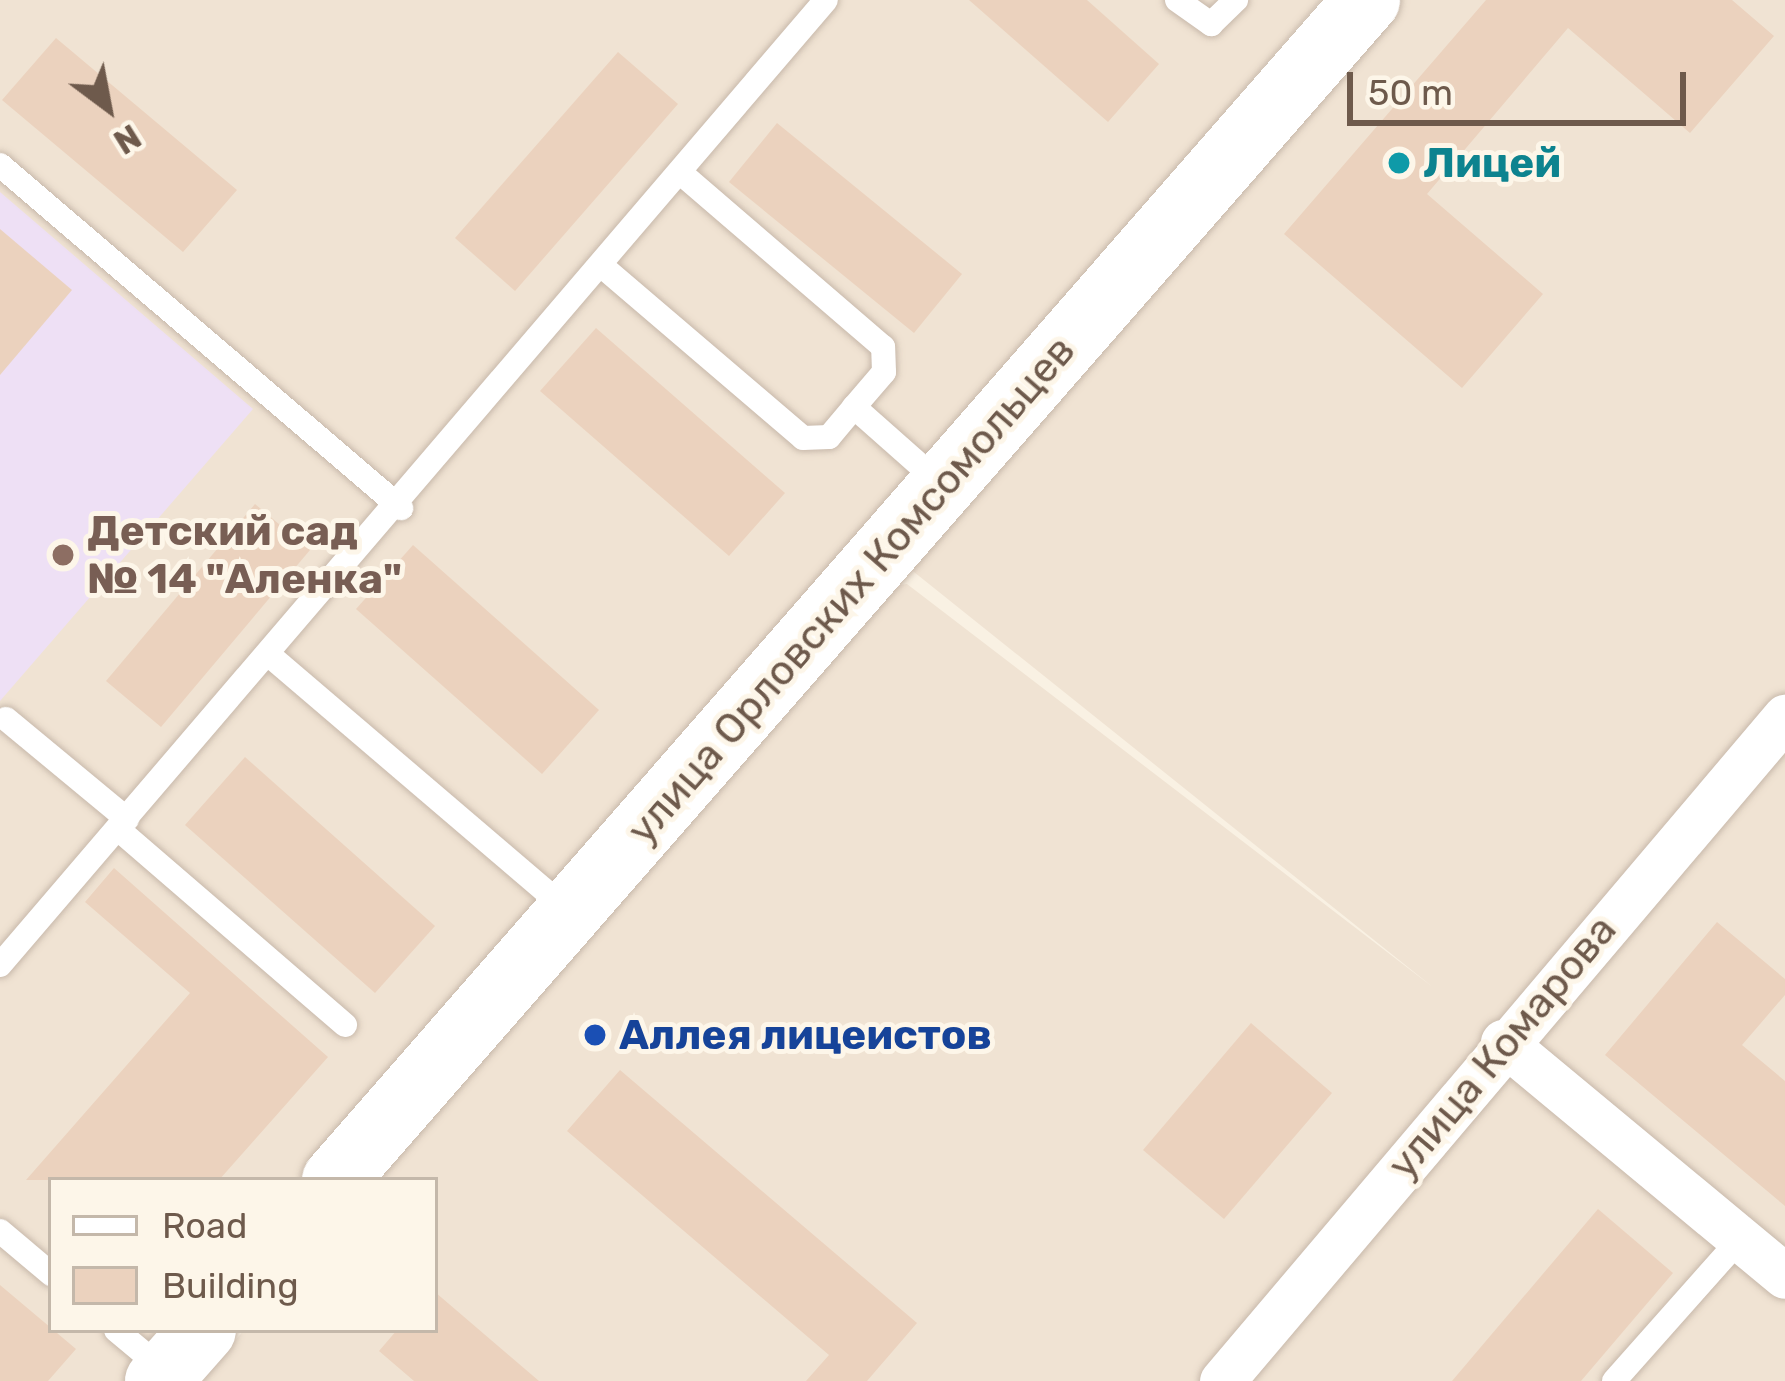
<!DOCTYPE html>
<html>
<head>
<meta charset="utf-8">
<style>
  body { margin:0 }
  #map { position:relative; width:1785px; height:1381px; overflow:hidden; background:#f9f1e3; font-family:Rubik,sans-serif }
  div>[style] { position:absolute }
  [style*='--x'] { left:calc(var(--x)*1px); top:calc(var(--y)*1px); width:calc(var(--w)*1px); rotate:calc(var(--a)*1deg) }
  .residential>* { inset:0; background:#f0e3d3 }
  .education>* { inset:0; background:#eee0f5 }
  .building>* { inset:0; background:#ebd2be }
  .roads { filter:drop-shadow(0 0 3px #c8b9ab) drop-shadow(0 0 3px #c8b9ab) }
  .lane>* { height:24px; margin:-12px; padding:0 12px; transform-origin:12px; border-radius:12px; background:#fff }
  .street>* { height:45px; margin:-22.5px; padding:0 22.5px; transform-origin:22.5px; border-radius:22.5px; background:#fff }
  .secondary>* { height:66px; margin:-33px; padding:0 33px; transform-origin:33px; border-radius:33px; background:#fff }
  .dots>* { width:33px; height:33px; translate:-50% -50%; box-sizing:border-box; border:6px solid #fdf6e9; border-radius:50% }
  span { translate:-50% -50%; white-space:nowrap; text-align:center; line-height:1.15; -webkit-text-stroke:10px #fdf6e9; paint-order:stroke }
  .culture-label { font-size:42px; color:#0d838f; font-weight:700 }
  .left { translate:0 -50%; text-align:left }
  .education-label { font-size:42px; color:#785e54; font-weight:700 }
  .street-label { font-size:42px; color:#6e5a4c }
  .transit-label { font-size:42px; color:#164399; font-weight:700 }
  .legend { position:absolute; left:48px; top:1177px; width:390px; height:156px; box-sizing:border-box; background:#fdf6e9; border:3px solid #c4b8aa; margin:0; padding:15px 21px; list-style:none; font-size:36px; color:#6e5a4c }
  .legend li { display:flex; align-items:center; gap:24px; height:60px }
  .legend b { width:60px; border:3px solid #c4b8aa }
  .north { position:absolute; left:48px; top:48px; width:120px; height:120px; -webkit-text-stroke:9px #fdf6e9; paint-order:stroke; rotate:148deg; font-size:33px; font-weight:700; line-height:48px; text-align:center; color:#6e5a4c }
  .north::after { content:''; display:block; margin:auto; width:42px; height:54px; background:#6e5a4c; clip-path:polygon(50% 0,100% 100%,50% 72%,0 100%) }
  .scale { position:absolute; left:1347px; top:72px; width:339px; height:54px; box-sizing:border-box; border:6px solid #6e5a4c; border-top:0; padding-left:15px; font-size:36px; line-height:42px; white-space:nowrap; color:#6e5a4c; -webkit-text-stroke:9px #fdf6e9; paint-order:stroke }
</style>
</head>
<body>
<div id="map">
  <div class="residential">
    <i style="clip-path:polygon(0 0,1321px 0,300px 1180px,51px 1180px,51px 1330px,170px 1330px,126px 1381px,0 1381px)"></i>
    <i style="clip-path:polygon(1392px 0,1785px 0,1785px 1381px,201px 1381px,244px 1330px,435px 1330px,435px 1180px,372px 1180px,878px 587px,907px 584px,1434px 988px,889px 552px)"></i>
  </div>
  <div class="education">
    <i style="clip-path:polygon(0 192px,253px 409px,0 701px)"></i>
  </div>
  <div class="building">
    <i style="clip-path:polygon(969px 0,1087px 0,1159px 64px,1108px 122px)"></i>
    <i style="clip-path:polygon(1486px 0,1732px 0,1774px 36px,1690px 133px,1568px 28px,1427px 194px,1543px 294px,1462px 388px,1284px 234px)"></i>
    <i style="clip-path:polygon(56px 38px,237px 190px,183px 252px,2px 100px)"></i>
    <i style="clip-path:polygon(618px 52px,678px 104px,515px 291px,455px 238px)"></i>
    <i style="clip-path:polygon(777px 123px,962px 274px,914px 333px,729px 182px)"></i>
    <i style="clip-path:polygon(0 229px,72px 290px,0 375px)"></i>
    <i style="clip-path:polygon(596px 328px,785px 493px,729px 556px,540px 391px)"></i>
    <i style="clip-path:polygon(255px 504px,310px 550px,161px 727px,106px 681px)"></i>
    <i style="clip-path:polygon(413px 545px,599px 710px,542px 774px,356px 609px)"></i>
    <i style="clip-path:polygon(245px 757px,435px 926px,375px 993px,185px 825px)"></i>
    <i style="clip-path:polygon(114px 868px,328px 1057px,219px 1180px,26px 1180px,190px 993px,85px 902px)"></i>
    <i style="clip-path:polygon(1717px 922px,1785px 979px,1785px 995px,1742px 1045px,1785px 1081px,1785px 1206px,1605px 1055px)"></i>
    <i style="clip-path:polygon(1251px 1023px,1332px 1093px,1224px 1219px,1143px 1150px)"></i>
    <i style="clip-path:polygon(620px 1070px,917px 1323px,867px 1381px,806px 1381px,829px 1355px,567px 1131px)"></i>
    <i style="clip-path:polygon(1598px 1209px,1673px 1273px,1581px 1381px,1452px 1381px)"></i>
    <i style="clip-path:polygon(0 1285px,76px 1349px,48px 1381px,0 1381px)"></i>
    <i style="clip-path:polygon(435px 1292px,539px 1381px,414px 1381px,379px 1351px,397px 1330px,435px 1330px)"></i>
  </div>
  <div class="roads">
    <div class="lane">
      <i style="--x:1177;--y:0;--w:42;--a:35.2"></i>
      <i style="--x:1211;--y:24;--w:35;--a:-44"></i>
      <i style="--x:0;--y:165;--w:528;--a:40.54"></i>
      <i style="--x:603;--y:267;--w:263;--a:40.5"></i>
      <i style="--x:803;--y:438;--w:26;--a:-2"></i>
      <i style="--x:829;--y:437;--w:39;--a:-50"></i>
      <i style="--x:854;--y:407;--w:46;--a:-49.4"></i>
      <i style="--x:884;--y:372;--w:25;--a:-92"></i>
      <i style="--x:883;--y:347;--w:267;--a:-139.3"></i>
      <i style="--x:854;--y:407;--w:116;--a:41.5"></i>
      <i style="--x:269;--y:655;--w:394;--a:40.5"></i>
      <i style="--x:6;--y:719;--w:157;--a:39.6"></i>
      <i style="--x:118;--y:829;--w:300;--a:40.8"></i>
      <i style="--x:0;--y:965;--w:1270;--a:-49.44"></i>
      <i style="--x:0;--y:1231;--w:67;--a:40.1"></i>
      <i style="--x:116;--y:1330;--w:64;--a:39.9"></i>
      <i style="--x:1614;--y:1381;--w:191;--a:-48.4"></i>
    </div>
    <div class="street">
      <i style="--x:1503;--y:1042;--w:366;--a:39.7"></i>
      <i style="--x:1222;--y:1381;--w:871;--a:-49.71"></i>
    </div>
    <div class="secondary">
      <i style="--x:335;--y:1180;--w:1568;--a:-48.83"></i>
      <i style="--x:158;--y:1381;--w:68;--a:-48.6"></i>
    </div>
  </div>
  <div class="dots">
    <i style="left:1399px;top:163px;background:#0f9aa8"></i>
    <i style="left:63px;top:555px;background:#8d6e63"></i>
    <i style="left:595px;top:1035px;background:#1a4fb4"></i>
  </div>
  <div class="culture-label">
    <span class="left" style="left:1423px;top:163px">Лицей</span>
  </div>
  <div class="education-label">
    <span class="left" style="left:87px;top:555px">Детский сад<br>№ 14 "Аленка"</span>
  </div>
  <div class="street-label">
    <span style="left:851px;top:590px;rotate:-49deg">улица Орловских Комсомольцев</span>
    <span style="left:1502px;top:1047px;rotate:-50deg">улица Комарова</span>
  </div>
  <div class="transit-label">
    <span class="left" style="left:619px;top:1035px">Аллея лицеистов</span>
  </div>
  <ul class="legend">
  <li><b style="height:15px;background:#fff"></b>Road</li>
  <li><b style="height:33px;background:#ebd2be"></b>Building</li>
  </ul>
  <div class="north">N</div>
  <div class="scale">50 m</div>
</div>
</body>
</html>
